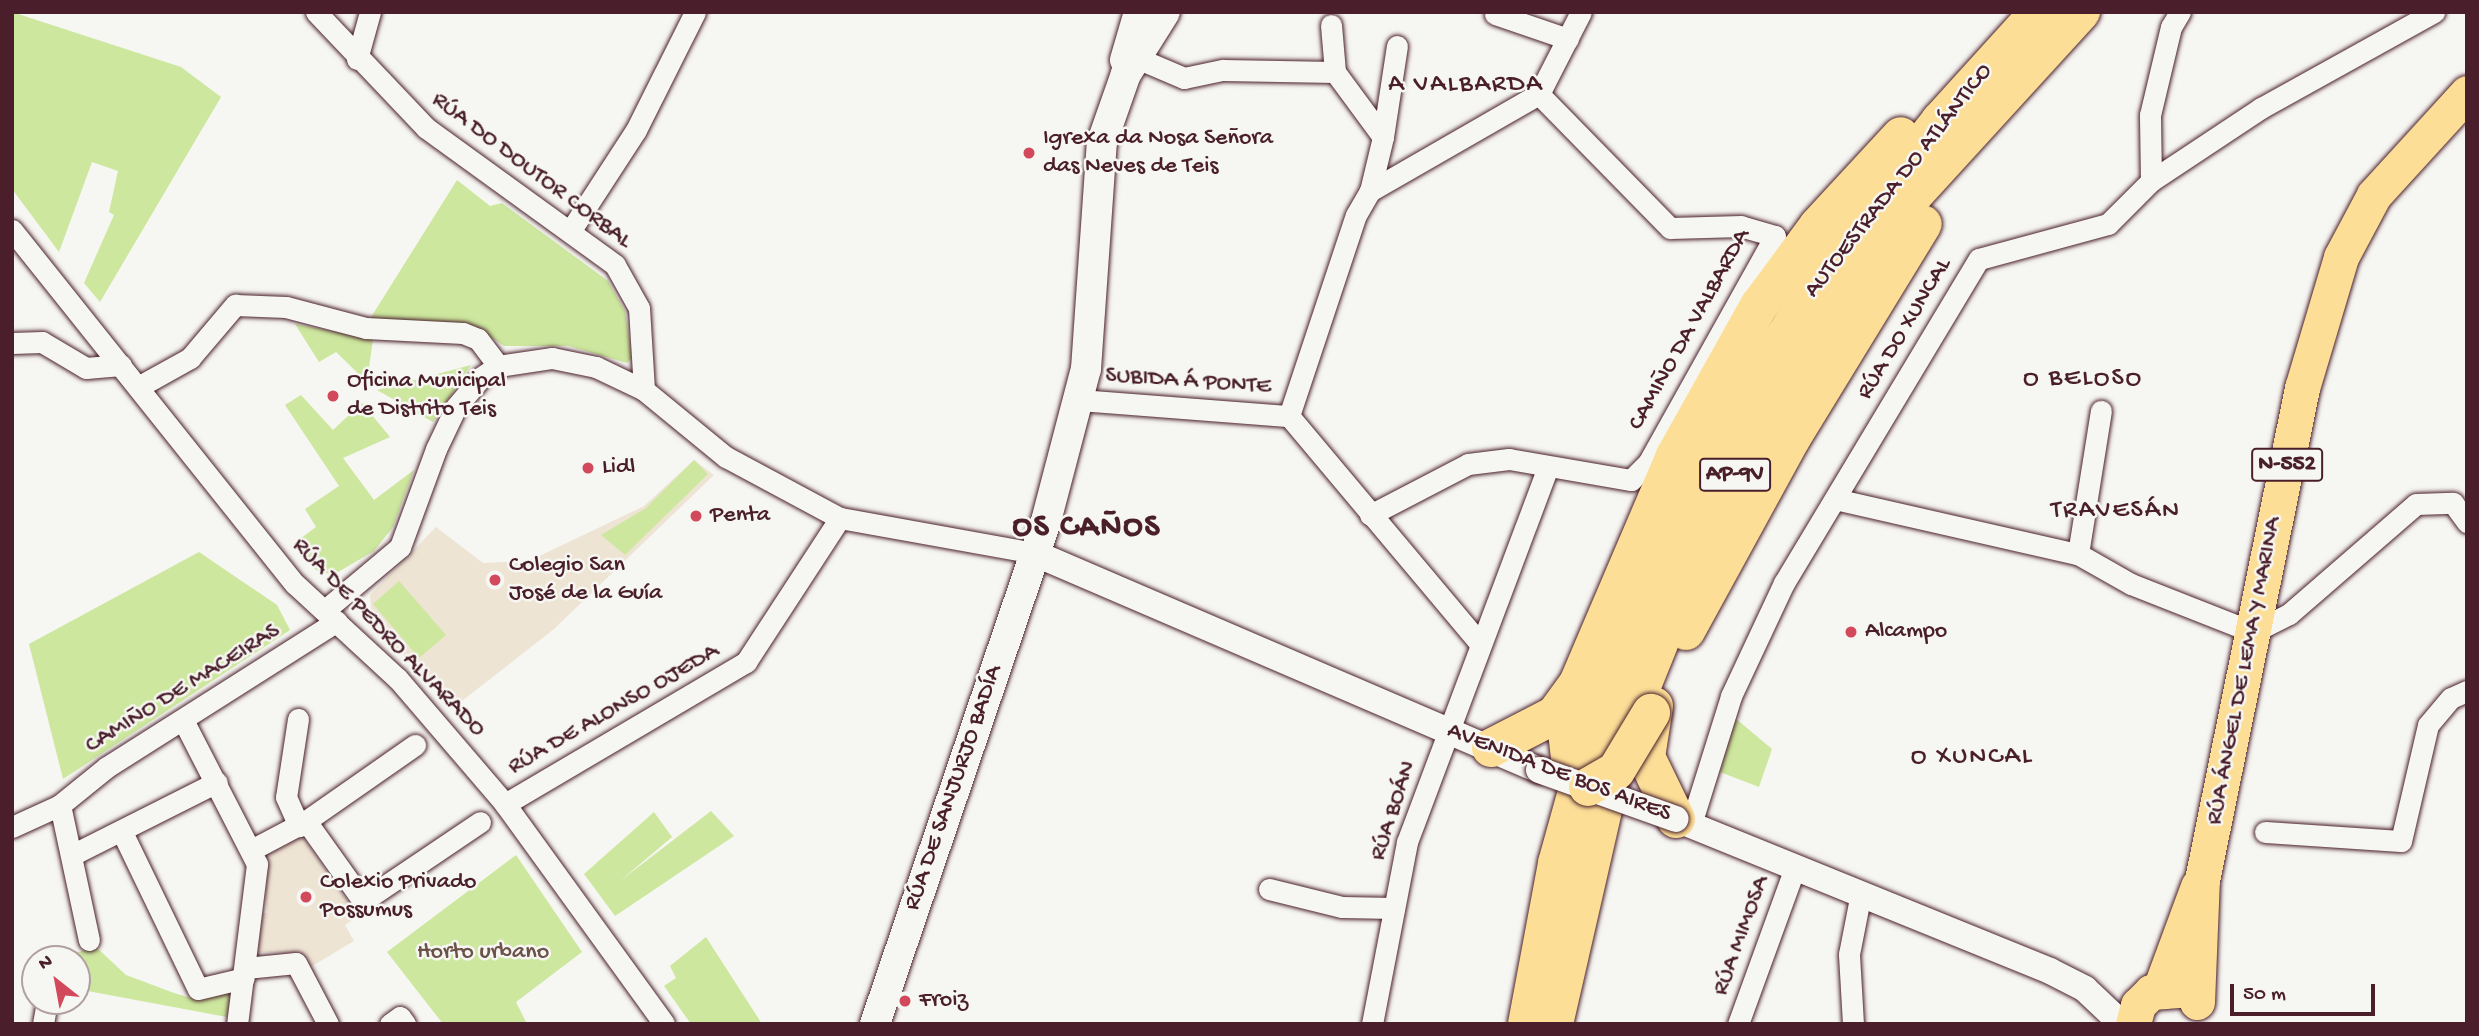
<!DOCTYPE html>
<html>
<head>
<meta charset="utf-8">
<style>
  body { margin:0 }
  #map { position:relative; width:2479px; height:1036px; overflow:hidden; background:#f6f6f2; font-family:"Gochi Hand",sans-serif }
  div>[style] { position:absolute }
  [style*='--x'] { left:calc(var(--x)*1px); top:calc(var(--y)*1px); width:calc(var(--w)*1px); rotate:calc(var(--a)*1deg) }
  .built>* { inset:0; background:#eee4d4 }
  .green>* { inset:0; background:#cde79e }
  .roads { filter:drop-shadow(0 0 2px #4a1f2b) drop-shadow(0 0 2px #4a1f2b) }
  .minor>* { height:21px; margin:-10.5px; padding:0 10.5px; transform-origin:10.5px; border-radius:10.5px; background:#f6f6f2 }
  .tertiary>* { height:26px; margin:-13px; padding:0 13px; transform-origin:13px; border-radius:13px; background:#f6f6f2 }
  .secondary>* { height:30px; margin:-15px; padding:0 15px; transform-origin:15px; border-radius:15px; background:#f6f6f2 }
  .trunk>* { height:35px; margin:-17.5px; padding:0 17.5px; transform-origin:17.5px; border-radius:17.5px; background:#fcde96 }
  .motorway>* { height:38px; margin:-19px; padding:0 19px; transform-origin:19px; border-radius:19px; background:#fcde96 }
  .bridges { filter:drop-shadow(0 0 2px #4a1f2b) drop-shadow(0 0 2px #4a1f2b) }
  .tertiary-bridge>* { height:26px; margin:-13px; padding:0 13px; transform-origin:13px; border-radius:13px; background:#f6f6f2 }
  .motorway-bridge>* { height:38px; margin:-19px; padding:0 19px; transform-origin:19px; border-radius:19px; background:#fcde96 }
  .dots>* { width:19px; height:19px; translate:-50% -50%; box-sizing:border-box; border:4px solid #f6f6f2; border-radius:50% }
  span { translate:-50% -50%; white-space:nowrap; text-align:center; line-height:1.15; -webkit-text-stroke:5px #f6f6f2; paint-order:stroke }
  .shield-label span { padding:2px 5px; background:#f6f6f2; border:2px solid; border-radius:5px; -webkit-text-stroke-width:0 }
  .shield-label { font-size:23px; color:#4a1f2b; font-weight:700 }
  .poi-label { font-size:24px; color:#4a1f2b }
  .left { translate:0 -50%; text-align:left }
  .street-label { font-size:24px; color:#4a1f2b }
  .park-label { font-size:24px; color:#6b5148 }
  .neighbourhood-label { font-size:26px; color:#4a1f2b; letter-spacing:2px }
  .district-label { font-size:32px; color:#4a1f2b; font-weight:700; letter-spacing:2px }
  .frame { position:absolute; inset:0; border:14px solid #4a1f2b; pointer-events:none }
  .north { position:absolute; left:21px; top:945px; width:70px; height:70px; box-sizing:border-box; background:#f6f6f2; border:2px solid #b1a0a2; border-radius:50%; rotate:329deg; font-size:19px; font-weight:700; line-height:28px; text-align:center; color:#4a1f2b }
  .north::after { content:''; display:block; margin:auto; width:24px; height:32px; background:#d1495b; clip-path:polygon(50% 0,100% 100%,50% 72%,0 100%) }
  .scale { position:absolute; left:2230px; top:984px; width:145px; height:32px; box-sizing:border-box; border:4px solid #4a1f2b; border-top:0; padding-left:9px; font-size:21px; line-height:24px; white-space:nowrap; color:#4a1f2b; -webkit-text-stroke:5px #f6f6f2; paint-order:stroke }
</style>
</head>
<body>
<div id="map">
  <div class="built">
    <i style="clip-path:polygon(694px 460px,714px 475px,554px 629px,453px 708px,372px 622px,370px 595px,436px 527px,483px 563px,529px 561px,644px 506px)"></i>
    <i style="clip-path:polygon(302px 836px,358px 916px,345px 925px,354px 941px,309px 968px,293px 953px,252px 952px,259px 913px,267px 913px,263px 855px)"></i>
  </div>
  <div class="green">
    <i style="clip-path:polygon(12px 12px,181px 67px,221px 97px,100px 302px,84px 283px,114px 215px,109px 212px,118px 171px,92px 162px,59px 252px,12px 189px)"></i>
    <i style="clip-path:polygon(457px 180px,490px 206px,502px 203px,608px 281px,625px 311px,632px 358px,627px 363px,568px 346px,504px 346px,482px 331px,368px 322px)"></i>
    <i style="clip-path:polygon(295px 324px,373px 339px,367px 382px,336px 352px,319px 362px)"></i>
    <i style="clip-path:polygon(471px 365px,433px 422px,377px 390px)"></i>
    <i style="clip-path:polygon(301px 395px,333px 430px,362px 403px,390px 437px,343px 458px,374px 500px,414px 470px,393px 527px,374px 551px,333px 575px,316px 570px,293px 544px,316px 527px,305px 509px,339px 486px,285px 405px)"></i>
    <i style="clip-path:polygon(694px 460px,708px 474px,625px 555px,601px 535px,646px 508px)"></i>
    <i style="clip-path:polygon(199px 552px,277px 605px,290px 630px,63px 779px,29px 644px)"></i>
    <i style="clip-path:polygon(399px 581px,446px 635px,419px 658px,373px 604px)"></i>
    <i style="clip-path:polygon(1735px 718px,1772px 749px,1759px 787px,1720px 772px)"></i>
    <i style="clip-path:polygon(711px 811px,734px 836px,615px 916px,584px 874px,654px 812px,672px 837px,620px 881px)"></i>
    <i style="clip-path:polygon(516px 855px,582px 952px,516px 1002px,527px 1024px,443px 1024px,387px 952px)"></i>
    <i style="clip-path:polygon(706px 937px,762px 1024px,691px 1024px,664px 986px,676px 978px,670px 966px)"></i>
    <i style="clip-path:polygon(96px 947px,126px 975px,174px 993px,191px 998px,232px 992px,227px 1017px,77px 989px,77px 959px,68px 955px)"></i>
  </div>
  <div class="roads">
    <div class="minor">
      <i style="--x:316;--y:12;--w:160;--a:46.5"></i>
      <i style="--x:426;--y:128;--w:233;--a:35.9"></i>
      <i style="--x:615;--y:265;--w:49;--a:60.8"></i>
      <i style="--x:639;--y:308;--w:82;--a:86.5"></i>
      <i style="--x:644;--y:390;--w:106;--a:39.3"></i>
      <i style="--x:726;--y:457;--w:129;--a:28.2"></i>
      <i style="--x:840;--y:518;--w:197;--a:10.2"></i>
      <i style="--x:1495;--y:14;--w:77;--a:18.9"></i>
      <i style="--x:1331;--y:25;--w:47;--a:85.1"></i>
      <i style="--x:1137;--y:58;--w:51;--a:23.1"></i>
      <i style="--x:1184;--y:78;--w:40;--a:-12"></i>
      <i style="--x:1223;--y:70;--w:112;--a:1"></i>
      <i style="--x:1335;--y:72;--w:81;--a:53.6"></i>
      <i style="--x:1383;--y:137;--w:56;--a:103.5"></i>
      <i style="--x:357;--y:59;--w:49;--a:-74.5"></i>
      <i style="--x:1383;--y:137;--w:92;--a:-81.3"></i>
      <i style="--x:2151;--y:181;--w:66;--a:-90.9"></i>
      <i style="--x:2150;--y:115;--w:90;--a:-76.6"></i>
      <i style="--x:2171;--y:27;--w:17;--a:-59"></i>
      <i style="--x:12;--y:230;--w:453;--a:51.4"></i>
      <i style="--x:295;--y:584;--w:140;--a:42.7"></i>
      <i style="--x:398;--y:679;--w:165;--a:49.4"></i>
      <i style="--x:505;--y:804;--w:271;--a:54.1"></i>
      <i style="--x:571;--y:230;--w:119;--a:-57"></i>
      <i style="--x:636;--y:130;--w:132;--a:-63.4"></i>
      <i style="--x:12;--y:343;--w:30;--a:-2"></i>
      <i style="--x:42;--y:342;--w:51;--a:30.6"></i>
      <i style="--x:86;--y:368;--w:35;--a:-5"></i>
      <i style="--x:138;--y:387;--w:60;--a:-29.1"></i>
      <i style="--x:190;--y:358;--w:70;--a:-49.7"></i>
      <i style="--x:235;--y:305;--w:51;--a:2.2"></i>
      <i style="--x:286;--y:307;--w:83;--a:14.7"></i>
      <i style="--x:366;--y:328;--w:97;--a:3"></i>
      <i style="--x:463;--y:333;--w:16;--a:22"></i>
      <i style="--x:478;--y:339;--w:34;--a:53"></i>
      <i style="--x:1080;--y:400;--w:210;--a:4.4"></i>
      <i style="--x:1289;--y:416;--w:297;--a:50"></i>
      <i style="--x:1289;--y:416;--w:212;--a:-71.6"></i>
      <i style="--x:1356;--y:215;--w:28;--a:-60"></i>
      <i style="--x:1370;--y:191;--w:195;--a:-29.9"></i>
      <i style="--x:1539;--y:94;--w:92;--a:-62.9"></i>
      <i style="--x:1835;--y:499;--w:249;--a:12.8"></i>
      <i style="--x:2078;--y:554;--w:61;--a:29.5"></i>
      <i style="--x:2131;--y:584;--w:131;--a:21.5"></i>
      <i style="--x:2253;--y:632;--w:40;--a:-26.6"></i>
      <i style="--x:2289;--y:614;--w:168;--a:-40.9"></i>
      <i style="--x:2416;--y:504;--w:37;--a:-2"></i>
      <i style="--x:2453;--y:503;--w:24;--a:54"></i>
      <i style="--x:1370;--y:515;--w:110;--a:-27.5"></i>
      <i style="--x:1468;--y:464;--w:41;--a:-7"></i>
      <i style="--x:1509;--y:459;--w:124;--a:9.8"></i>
      <i style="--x:1631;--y:480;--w:24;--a:-45"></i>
      <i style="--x:1648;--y:463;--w:260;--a:-60.8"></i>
      <i style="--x:1775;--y:236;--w:35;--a:-164"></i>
      <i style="--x:1741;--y:226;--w:71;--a:178.4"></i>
      <i style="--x:1670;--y:228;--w:187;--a:-134.4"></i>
      <i style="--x:2078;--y:554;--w:145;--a:-80.9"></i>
      <i style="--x:325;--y:610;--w:98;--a:-40"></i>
      <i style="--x:400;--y:547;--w:104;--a:-69.8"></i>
      <i style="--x:436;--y:449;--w:47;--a:-64.5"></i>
      <i style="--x:456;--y:407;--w:38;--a:-50"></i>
      <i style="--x:480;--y:378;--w:22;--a:-34"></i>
      <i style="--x:498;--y:366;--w:55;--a:-8.4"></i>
      <i style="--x:552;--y:358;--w:45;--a:11.6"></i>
      <i style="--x:596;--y:367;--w:53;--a:25.6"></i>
      <i style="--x:298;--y:719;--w:79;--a:98.7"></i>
      <i style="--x:286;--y:797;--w:32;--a:66"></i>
      <i style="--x:183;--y:720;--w:162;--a:62.8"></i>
      <i style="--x:257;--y:864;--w:161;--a:97.1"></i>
      <i style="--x:505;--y:804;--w:280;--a:-30.5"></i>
      <i style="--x:746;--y:662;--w:172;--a:-56.9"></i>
      <i style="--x:60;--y:805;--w:138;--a:77.9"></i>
      <i style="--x:306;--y:821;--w:98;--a:54.5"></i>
      <i style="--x:363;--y:901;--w:141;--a:-34"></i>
      <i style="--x:1691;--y:824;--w:134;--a:-72.6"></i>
      <i style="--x:1731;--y:696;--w:125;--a:-64.9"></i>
      <i style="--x:1784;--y:583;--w:378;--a:-59"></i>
      <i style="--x:1979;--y:259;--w:134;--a:-15.2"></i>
      <i style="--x:2108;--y:224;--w:61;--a:-45"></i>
      <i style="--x:2151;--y:181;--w:132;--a:-33.6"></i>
      <i style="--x:2261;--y:108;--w:198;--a:-29"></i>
      <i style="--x:12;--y:827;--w:53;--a:-24.6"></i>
      <i style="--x:60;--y:805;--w:60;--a:-39"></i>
      <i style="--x:107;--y:767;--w:272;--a:-32.4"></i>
      <i style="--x:122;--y:832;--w:174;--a:64.2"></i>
      <i style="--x:198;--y:989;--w:47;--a:-13.4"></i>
      <i style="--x:2265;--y:832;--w:136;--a:3.8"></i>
      <i style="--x:2401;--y:841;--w:119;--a:-76.9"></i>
      <i style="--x:2428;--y:725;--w:35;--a:-50"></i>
      <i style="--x:2451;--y:698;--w:17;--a:-24"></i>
      <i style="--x:253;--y:849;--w:60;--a:-27.8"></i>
      <i style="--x:306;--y:821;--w:133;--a:-34.9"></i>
      <i style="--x:72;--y:855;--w:162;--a:-26.7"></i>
      <i style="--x:1269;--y:889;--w:75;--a:13.9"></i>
      <i style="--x:1342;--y:907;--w:52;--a:1.1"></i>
      <i style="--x:246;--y:968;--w:50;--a:-5.7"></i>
      <i style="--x:296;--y:963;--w:69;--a:62.3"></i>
      <i style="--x:43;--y:1024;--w:23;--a:-80"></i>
      <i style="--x:390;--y:1024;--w:12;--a:-35"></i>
      <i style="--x:400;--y:1017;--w:9;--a:54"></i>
      <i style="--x:1372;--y:1024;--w:185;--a:-79.1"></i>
      <i style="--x:1407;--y:842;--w:398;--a:-69.4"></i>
      <i style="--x:1738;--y:1024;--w:167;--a:-70"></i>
      <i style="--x:1853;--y:1024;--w:70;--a:-93.3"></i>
      <i style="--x:1849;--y:954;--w:62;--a:-78.9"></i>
    </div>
    <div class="tertiary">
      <i style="--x:1034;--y:553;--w:550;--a:23.25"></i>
      <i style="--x:1676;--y:819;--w:404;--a:22.1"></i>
      <i style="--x:2050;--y:971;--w:39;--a:27"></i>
      <i style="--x:2085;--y:989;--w:51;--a:43.4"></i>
    </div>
    <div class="secondary">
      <i style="--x:1125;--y:60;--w:50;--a:-73.7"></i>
      <i style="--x:875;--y:1024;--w:531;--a:-71.22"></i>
      <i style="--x:1046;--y:521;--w:157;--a:-75.3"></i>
      <i style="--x:1086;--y:369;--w:228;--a:-86"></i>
      <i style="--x:1102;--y:142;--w:72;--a:-70.6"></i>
      <i style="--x:1126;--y:74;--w:73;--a:-57.8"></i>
    </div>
    <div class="trunk">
      <i style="--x:2160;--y:989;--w:110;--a:-69.7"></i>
      <i style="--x:2197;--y:1002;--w:122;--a:-87.7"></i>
      <i style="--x:2202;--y:880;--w:502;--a:-78.51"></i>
      <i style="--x:2302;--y:388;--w:137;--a:-73.4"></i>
      <i style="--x:2341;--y:257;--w:70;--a:-62"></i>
      <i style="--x:2374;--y:195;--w:138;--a:-47.6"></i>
      <i style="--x:2133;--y:1024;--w:20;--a:-75"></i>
      <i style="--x:2138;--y:1005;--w:18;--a:-45"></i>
      <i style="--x:2151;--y:992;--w:31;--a:-4"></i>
    </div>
    <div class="motorway">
      <i style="--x:1686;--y:631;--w:219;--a:-61.3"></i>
      <i style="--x:1791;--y:439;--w:252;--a:-58.5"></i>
      <i style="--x:1654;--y:706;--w:52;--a:98.9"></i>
      <i style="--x:1646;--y:757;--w:69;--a:64.2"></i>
      <i style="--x:1491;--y:748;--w:72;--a:-27.3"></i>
      <i style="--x:1555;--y:715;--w:36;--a:-54"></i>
      <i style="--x:1572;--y:775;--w:43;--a:-96.6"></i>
      <i style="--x:1567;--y:732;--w:52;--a:-76.8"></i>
      <i style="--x:1579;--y:681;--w:245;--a:-66.9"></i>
      <i style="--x:1675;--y:456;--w:172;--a:-60.8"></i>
      <i style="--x:1759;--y:306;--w:99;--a:-53.6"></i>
      <i style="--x:1818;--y:226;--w:122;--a:-47.3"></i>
      <i style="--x:1527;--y:1024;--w:164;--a:-79.4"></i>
      <i style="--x:1557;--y:863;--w:123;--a:-74.4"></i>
      <i style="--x:1590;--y:745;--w:277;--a:-67.5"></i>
      <i style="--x:1696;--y:489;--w:97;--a:-61.6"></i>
      <i style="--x:1742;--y:404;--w:187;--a:-57.7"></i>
      <i style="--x:1842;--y:246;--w:159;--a:-51.9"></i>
      <i style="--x:1940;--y:121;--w:147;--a:-47.8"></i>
      <i style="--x:1554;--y:1024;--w:283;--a:-77.1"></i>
      <i style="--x:1617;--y:748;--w:225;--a:-68.1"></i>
      <i style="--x:1701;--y:539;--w:141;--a:-62.2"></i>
      <i style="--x:1767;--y:414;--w:242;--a:-57"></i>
      <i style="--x:1899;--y:211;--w:270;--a:-47.6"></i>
    </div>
  </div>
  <div class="bridges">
    <div class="tertiary-bridge">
      <i style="--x:1539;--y:770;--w:145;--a:19.7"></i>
    </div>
    <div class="motorway-bridge">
      <i style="--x:1588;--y:787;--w:32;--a:-30"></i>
      <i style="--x:1616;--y:771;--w:68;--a:-58.9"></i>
    </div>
  </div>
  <div class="dots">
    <i style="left:1029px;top:153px;background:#d1495b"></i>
    <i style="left:333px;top:396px;background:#d1495b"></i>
    <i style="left:588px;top:468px;background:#d1495b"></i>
    <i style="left:696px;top:516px;background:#d1495b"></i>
    <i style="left:495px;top:580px;background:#d1495b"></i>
    <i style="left:1851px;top:632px;background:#d1495b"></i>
    <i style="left:306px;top:897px;background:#d1495b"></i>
    <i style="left:905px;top:1001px;background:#d1495b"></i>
  </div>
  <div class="shield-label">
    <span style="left:2287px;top:465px">N-552</span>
    <span style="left:1735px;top:475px">AP-9V</span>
  </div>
  <div class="poi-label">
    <span class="left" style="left:1043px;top:153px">Igrexa da Nosa Señora<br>das Neves de Teis</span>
    <span class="left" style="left:347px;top:396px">Oficina Municipal<br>de Distrito Teis</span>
    <span class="left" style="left:602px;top:468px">Lidl</span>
    <span class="left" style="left:710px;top:516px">Penta</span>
    <span class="left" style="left:509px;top:580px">Colegio San<br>José de la Guía</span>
    <span class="left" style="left:1865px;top:632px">Alcampo</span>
    <span class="left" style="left:320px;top:897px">Colexio Privado<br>Possumus</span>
    <span class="left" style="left:919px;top:1001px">Froiz</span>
  </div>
  <div class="street-label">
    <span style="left:531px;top:171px;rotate:37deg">RÚA DO DOUTOR CORBAL</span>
    <span style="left:1899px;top:181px;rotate:-52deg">AUTOESTRADA DO ATLÁNTICO</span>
    <span style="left:1905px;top:329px;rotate:-59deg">RÚA DO XUNCAL</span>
    <span style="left:1690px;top:330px;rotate:-61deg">CAMIÑO DA VALBARDA</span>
    <span style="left:1188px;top:382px;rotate:4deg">SUBIDA Á PONTE</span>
    <span style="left:388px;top:638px;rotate:46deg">RÚA DE PEDRO ALVARADO</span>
    <span style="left:2245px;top:671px;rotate:-79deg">RÚA ÁNGEL DE LEMA Y MARINA</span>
    <span style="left:183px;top:689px;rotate:-32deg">CAMIÑO DE MACEIRAS</span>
    <span style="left:614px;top:710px;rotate:-30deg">RÚA DE ALONSO OJEDA</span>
    <span style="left:1559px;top:773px;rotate:21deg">AVENIDA DE BOS AIRES</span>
    <span style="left:954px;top:788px;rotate:-71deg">RÚA DE SANJURJO BADÍA</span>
    <span style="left:1394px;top:811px;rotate:-72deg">RÚA BOÁN</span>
    <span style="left:1742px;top:936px;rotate:-70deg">RÚA MIMOSA</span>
  </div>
  <div class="park-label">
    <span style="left:483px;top:953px">Horto urbano</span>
  </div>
  <div class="neighbourhood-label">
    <span style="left:1466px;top:86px">A VALBARDA</span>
    <span style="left:2083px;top:380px">O BELOSO</span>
    <span style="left:2116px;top:512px">TRAVESÁN</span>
    <span style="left:1972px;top:758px">O XUNCAL</span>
  </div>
  <div class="district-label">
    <span style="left:1087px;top:528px">OS CAÑOS</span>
  </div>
  <div class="frame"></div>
  <div class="north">N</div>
  <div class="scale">50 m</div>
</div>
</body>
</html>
